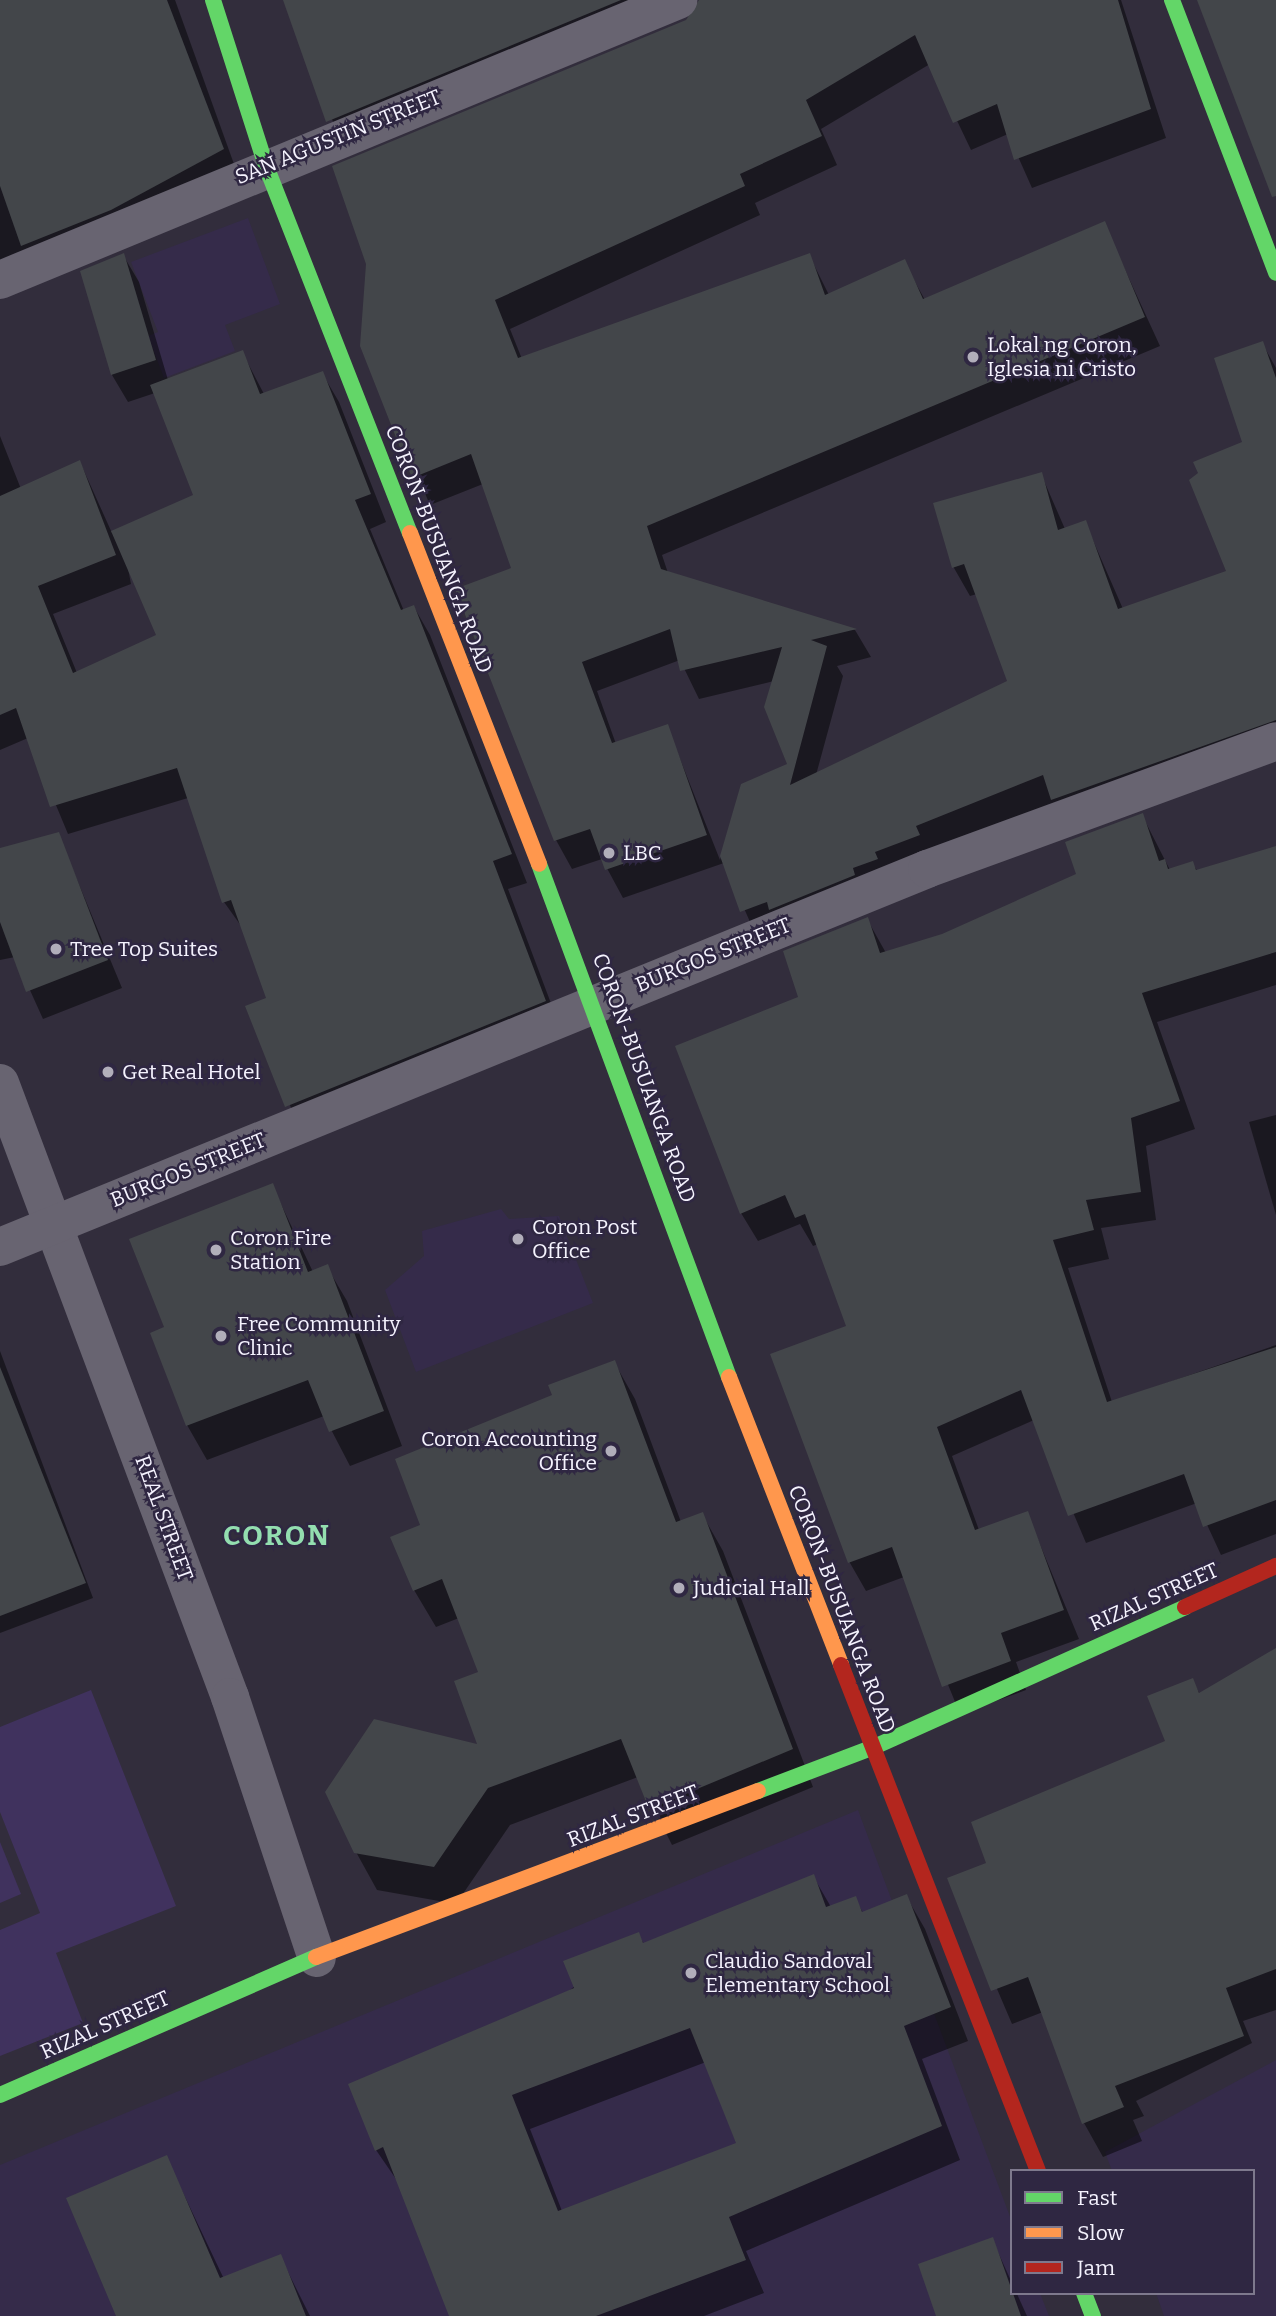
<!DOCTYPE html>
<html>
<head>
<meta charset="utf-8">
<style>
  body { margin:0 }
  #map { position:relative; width:1276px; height:2316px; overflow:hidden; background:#322d3c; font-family:Bitter,serif }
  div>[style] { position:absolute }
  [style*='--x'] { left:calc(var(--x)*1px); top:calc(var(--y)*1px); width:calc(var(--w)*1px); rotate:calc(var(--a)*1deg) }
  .built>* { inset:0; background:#352b4a }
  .green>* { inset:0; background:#40325e }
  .shadow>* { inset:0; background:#0007 }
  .building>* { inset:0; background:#43464a }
  .street>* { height:38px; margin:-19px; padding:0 19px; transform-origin:19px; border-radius:19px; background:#686471 }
  .fast>* { height:16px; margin:-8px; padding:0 8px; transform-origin:8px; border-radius:8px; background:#63d668 }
  .slow>* { height:16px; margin:-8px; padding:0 8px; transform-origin:8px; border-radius:8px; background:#ff974d }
  .jam>* { height:16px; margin:-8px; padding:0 8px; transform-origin:8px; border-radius:8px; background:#b3261e }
  .dots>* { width:19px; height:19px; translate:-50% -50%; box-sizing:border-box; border:4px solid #2f2742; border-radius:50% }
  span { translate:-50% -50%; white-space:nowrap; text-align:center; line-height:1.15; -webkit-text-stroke:5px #2f2742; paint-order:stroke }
  .street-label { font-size:21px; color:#f5f3fe }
  .poi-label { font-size:21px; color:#f5f3fe }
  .left { translate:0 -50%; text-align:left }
  .right { translate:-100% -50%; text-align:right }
  .district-label { font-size:28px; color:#93deaf; font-weight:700; letter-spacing:2px }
  .legend { position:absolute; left:1010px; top:2169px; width:245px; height:126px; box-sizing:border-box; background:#2f2742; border:2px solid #7e798d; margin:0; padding:9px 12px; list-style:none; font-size:21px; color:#f5f3fe }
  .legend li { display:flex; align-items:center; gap:14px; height:35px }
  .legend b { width:35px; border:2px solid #7e798d }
</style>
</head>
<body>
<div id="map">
  <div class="built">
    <i style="clip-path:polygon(248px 218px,280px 304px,225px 325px,235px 351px,164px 378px,148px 336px,158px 332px,131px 262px)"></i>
    <i style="clip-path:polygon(501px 1209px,509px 1219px,559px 1216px,593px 1303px,416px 1372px,385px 1290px,424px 1256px,422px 1231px)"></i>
    <i style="clip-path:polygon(858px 1810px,1012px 2222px,1012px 2293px,1040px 2293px,1049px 2316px,0 2316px,0 2165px)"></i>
    <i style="clip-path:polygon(1276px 2060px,1276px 2316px,1164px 2316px,1156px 2293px,1253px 2293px,1253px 2171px,1112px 2171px,1105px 2152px)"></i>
  </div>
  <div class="green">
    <i style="clip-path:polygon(91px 1690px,176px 1906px,56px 1953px,83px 2023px,0 2056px,0 1930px,40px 1913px,0 1812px,0 1727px)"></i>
    <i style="clip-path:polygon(0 1842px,21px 1894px,0 1903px)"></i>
  </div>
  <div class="shadow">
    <i style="clip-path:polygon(0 0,175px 0,239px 178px,0 287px)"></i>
    <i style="clip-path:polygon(284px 0,631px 0,344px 149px)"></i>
    <i style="clip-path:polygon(evenodd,740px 0,1121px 0,1166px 138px,1032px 188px,1008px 134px,971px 150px,930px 64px,821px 129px,837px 165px,755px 203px,760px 215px,510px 329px,522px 359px,809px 255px,829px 295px,904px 262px,925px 300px,1104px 224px,1160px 346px,662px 555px,668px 573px,855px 630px,871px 657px,837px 666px,843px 676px,816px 775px,1009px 682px,977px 594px,970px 596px,954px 568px,935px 505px,1041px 474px,1065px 529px,1085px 522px,1123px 609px,1228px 572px,1262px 343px,1276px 368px,1276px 752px,758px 940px,724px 863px,623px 898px,602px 859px,572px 869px,556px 840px,514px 569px,483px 484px,430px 505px,362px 346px,740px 0,680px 660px,699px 699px,774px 681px,789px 765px,743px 785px,720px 860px,667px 726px,616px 744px,597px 691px,680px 660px)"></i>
    <i style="clip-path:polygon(evenodd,123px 255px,139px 282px,168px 380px,242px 352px,264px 394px,322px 373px,339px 402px,386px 522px,370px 529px,404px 611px,414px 607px,430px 635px,527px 883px,508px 889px,561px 1030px,303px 1135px,247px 1007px,268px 999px,244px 930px,224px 902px,188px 798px,68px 834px,28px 738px,0 750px,0 436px,21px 489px,80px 462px,112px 533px,195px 496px,155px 393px,128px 402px,112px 375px,82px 272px,123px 255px,127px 563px,159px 636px,77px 673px,53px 614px,131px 584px,127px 563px)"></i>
    <i style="clip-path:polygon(1142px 815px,1170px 870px,1192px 863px,1198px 872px,1276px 848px,1276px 985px,1157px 1022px,1195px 1129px,1146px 1146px,1156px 1220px,1101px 1228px,1109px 1259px,1068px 1268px,1112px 1402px,1276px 1345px,1276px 1534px,1221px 1555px,1197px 1503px,1086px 1543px,1034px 1420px,952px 1456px,979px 1530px,1027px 1513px,1079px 1639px,1016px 1662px,1026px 1690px,960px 1714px,904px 1577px,866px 1591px,850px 1563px,772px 1355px,849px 1327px,818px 1244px,813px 1246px,800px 1224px,758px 1241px,741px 1213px,801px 998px,867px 919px,886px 953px,942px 936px,1078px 874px)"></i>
    <i style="clip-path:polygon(58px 834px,122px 988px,43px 1019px,15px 957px,0 960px,0 849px)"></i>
    <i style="clip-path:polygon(1276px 1115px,1276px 1215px,1249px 1122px)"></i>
    <i style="clip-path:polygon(272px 1185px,313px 1272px,327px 1267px,347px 1301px,402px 1446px,350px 1466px,324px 1416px,207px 1460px,187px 1425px,166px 1328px)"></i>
    <i style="clip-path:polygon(0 1351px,93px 1598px,0 1633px)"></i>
    <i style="clip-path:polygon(614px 1362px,635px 1399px,681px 1522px,702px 1514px,723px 1551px,813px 1787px,672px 1845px,638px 1777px,510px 1825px,456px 1904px,377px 1890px,356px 1852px,480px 1746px,480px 1673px,459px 1618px,436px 1627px,414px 1590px,423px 1526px,554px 1396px)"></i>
    <i style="clip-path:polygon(1192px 1680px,1276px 1829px,1276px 2010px,1243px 2021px,1252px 2043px,1136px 2101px,1144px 2116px,1133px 2120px,1142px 2141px,1103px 2157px,1084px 2123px,1043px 2012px,1012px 2024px,950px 1879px,988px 1864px,1167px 1742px)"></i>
    <i style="clip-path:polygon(evenodd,813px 1876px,831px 1907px,855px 1898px,863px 1913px,906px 1896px,925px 1929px,968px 2041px,922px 2059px,960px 2160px,746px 2251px,764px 2293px,704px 2316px,451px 2316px,398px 2182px,376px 2150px,638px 1934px,644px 1944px,813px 1876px,706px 2062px,739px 2144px,562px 2211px,530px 2129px,706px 2062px)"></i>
    <i style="clip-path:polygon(166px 2157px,224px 2279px,280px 2256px,310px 2316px,118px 2316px)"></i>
    <i style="clip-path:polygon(992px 2239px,1027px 2316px,937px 2316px)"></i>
  </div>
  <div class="building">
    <i style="clip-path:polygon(0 0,167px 0,224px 149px,111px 210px,21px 246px,0 186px)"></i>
    <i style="clip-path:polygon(283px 0,621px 0,326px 122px)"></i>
    <i style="clip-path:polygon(699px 0,1118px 0,1151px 109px,1014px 160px,997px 104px,953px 123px,915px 35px,806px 100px,822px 136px,740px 174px,745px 186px,495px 300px,518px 358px,810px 253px,825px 295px,905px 259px,923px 299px,1105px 221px,1145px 317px,647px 526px,661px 569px,857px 629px,811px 640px,827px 646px,790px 785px,1007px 681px,964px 564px,952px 568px,933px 503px,1042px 472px,1058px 530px,1086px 520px,1118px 609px,1226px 571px,1189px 480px,1198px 473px,1193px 462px,1242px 442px,1214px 358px,1263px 341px,1276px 378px,1276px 720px,1051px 800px,1043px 775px,916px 826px,920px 835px,875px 852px,878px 859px,853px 868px,855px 875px,769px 910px,767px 902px,740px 912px,720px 856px,741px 784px,787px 764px,764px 707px,782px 647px,680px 671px,670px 629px,582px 662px,612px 743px,668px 724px,707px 835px,605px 870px,590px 829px,554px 841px,455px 589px,511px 568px,471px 454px,412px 478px,360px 346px,366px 264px,332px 166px,686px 20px)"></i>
    <i style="clip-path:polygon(1197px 0,1276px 0,1276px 196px,1272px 197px)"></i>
    <i style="clip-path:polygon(124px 253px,156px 360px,111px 375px,80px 271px)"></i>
    <i style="clip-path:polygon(243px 350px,260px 394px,323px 371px,371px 494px,355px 500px,401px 610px,414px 605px,512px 854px,493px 861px,546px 1001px,285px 1107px,245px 1006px,266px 998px,231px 900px,222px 903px,177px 768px,50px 807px,16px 708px,0 715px,0 496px,80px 460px,116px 555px,38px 586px,73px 673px,156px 635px,111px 531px,193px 495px,150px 385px)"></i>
    <i style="clip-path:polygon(1143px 813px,1159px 861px,1165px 859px,1168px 869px,1193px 861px,1196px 870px,1276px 846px,1276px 952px,1142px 993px,1180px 1101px,1131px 1118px,1141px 1192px,1086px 1200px,1094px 1230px,1053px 1240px,1107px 1402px,1276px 1347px,1276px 1500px,1203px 1527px,1184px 1474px,1068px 1516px,1021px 1390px,937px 1427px,975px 1530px,1028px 1511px,1064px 1610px,1001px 1633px,1011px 1661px,942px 1687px,892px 1547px,848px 1563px,770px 1354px,846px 1326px,805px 1214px,795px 1218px,785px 1195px,740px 1214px,675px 1046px,798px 997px,783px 951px,868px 917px,880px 953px,942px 934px,1076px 874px,1065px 842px)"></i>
    <i style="clip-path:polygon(59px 832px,108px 960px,26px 992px,0 922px,0 848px)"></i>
    <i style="clip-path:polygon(273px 1183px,308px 1272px,328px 1264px,384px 1411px,329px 1432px,308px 1380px,186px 1426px,150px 1333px,164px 1327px,129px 1239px)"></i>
    <i style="clip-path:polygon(615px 1360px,676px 1522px,703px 1512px,793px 1749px,649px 1809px,621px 1739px,488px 1788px,434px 1867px,354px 1853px,325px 1792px,374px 1719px,477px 1744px,454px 1681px,478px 1672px,442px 1579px,413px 1591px,390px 1537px,420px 1525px,395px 1459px,552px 1395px,548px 1385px)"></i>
    <i style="clip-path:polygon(0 1367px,86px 1583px,0 1616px)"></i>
    <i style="clip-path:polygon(1276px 1648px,1276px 1969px,1226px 1988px,1244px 2036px,1115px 2086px,1124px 2107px,1082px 2124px,1028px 1977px,991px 1991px,947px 1878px,986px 1863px,971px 1822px,1165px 1741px,1147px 1696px,1193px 1678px,1199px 1693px)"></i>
    <i style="clip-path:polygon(evenodd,814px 1874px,826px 1907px,856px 1896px,862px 1912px,907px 1894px,951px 2007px,904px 2026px,942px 2126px,729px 2217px,746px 2260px,596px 2316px,449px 2316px,383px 2147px,375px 2151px,348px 2084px,574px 1988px,563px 1961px,639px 1932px,643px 1943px,814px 1874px,690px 2028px,736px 2143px,558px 2211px,512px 2095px,690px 2028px)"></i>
    <i style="clip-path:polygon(167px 2155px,220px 2278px,281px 2254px,306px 2316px,116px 2316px,66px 2198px)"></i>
    <i style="clip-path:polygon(993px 2237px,1021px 2316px,936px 2316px,918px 2264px)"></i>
  </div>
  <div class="street">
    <i style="--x:0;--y:280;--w:734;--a:-22.44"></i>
    <i style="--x:0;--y:1083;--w:656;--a:69.46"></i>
    <i style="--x:230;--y:1697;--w:275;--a:71.6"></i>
    <i style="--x:0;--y:1247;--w:1001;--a:-22.18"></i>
    <i style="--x:927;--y:869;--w:372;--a:-20.1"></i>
  </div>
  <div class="fast">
    <i style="--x:213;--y:0;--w:174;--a:72.3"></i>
    <i style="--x:266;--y:166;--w:394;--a:68.6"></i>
    <i style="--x:1172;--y:0;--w:292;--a:69.1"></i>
    <i style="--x:539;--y:864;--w:547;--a:69.68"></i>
    <i style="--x:758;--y:1791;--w:124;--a:-20.8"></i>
    <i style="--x:874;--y:1747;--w:341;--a:-24.2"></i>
    <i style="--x:0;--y:2095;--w:345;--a:-23.6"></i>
    <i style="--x:1084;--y:2293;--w:25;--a:69"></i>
  </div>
  <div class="slow">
    <i style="--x:410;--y:533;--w:355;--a:68.7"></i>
    <i style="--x:729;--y:1377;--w:309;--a:68.7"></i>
    <i style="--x:316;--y:1957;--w:472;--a:-20.6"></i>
  </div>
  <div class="jam">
    <i style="--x:1185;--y:1607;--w:100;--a:-24.3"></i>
    <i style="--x:841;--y:1665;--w:543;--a:68.73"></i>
  </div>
  <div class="dots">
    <i style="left:973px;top:357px;background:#b1aeba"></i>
    <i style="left:609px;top:853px;background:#b1aeba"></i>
    <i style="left:56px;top:949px;background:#b1aeba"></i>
    <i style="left:108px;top:1072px;background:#b1aeba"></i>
    <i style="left:518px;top:1239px;background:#b1aeba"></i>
    <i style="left:216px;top:1250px;background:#b1aeba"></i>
    <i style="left:221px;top:1336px;background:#b1aeba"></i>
    <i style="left:611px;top:1451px;background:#b1aeba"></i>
    <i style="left:679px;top:1588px;background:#b1aeba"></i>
    <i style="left:691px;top:1973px;background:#b1aeba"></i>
  </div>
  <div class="street-label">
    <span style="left:338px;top:137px;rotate:-22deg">SAN AGUSTIN STREET</span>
    <span style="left:439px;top:549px;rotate:69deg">CORON-BUSUANGA ROAD</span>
    <span style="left:713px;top:955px;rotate:-22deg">BURGOS STREET</span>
    <span style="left:644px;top:1078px;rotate:70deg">CORON-BUSUANGA ROAD</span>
    <span style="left:188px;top:1170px;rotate:-22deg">BURGOS STREET</span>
    <span style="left:164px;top:1518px;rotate:70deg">REAL STREET</span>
    <span style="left:1154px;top:1597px;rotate:-24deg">RIZAL STREET</span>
    <span style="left:842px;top:1609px;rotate:69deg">CORON-BUSUANGA ROAD</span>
    <span style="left:633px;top:1816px;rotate:-21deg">RIZAL STREET</span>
    <span style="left:105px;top:2025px;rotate:-24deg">RIZAL STREET</span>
  </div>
  <div class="poi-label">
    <span class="left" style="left:987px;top:357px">Lokal ng Coron,<br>Iglesia ni Cristo</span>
    <span class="left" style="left:623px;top:853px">LBC</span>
    <span class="left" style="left:70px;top:949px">Tree Top Suites</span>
    <span class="left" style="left:122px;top:1072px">Get Real Hotel</span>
    <span class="left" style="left:532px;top:1239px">Coron Post<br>Office</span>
    <span class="left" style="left:230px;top:1250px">Coron Fire<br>Station</span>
    <span class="left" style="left:237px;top:1336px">Free Community<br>Clinic</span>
    <span class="right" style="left:597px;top:1451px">Coron Accounting<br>Office</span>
    <span class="left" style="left:693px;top:1588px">Judicial Hall</span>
    <span class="left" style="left:705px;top:1973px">Claudio Sandoval<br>Elementary School</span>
  </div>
  <div class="district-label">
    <span style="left:277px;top:1536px">CORON</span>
  </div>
  <ul class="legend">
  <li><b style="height:9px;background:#63d668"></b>Fast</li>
  <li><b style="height:9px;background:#ff974d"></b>Slow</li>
  <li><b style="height:9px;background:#b3261e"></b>Jam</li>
  </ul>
</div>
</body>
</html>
